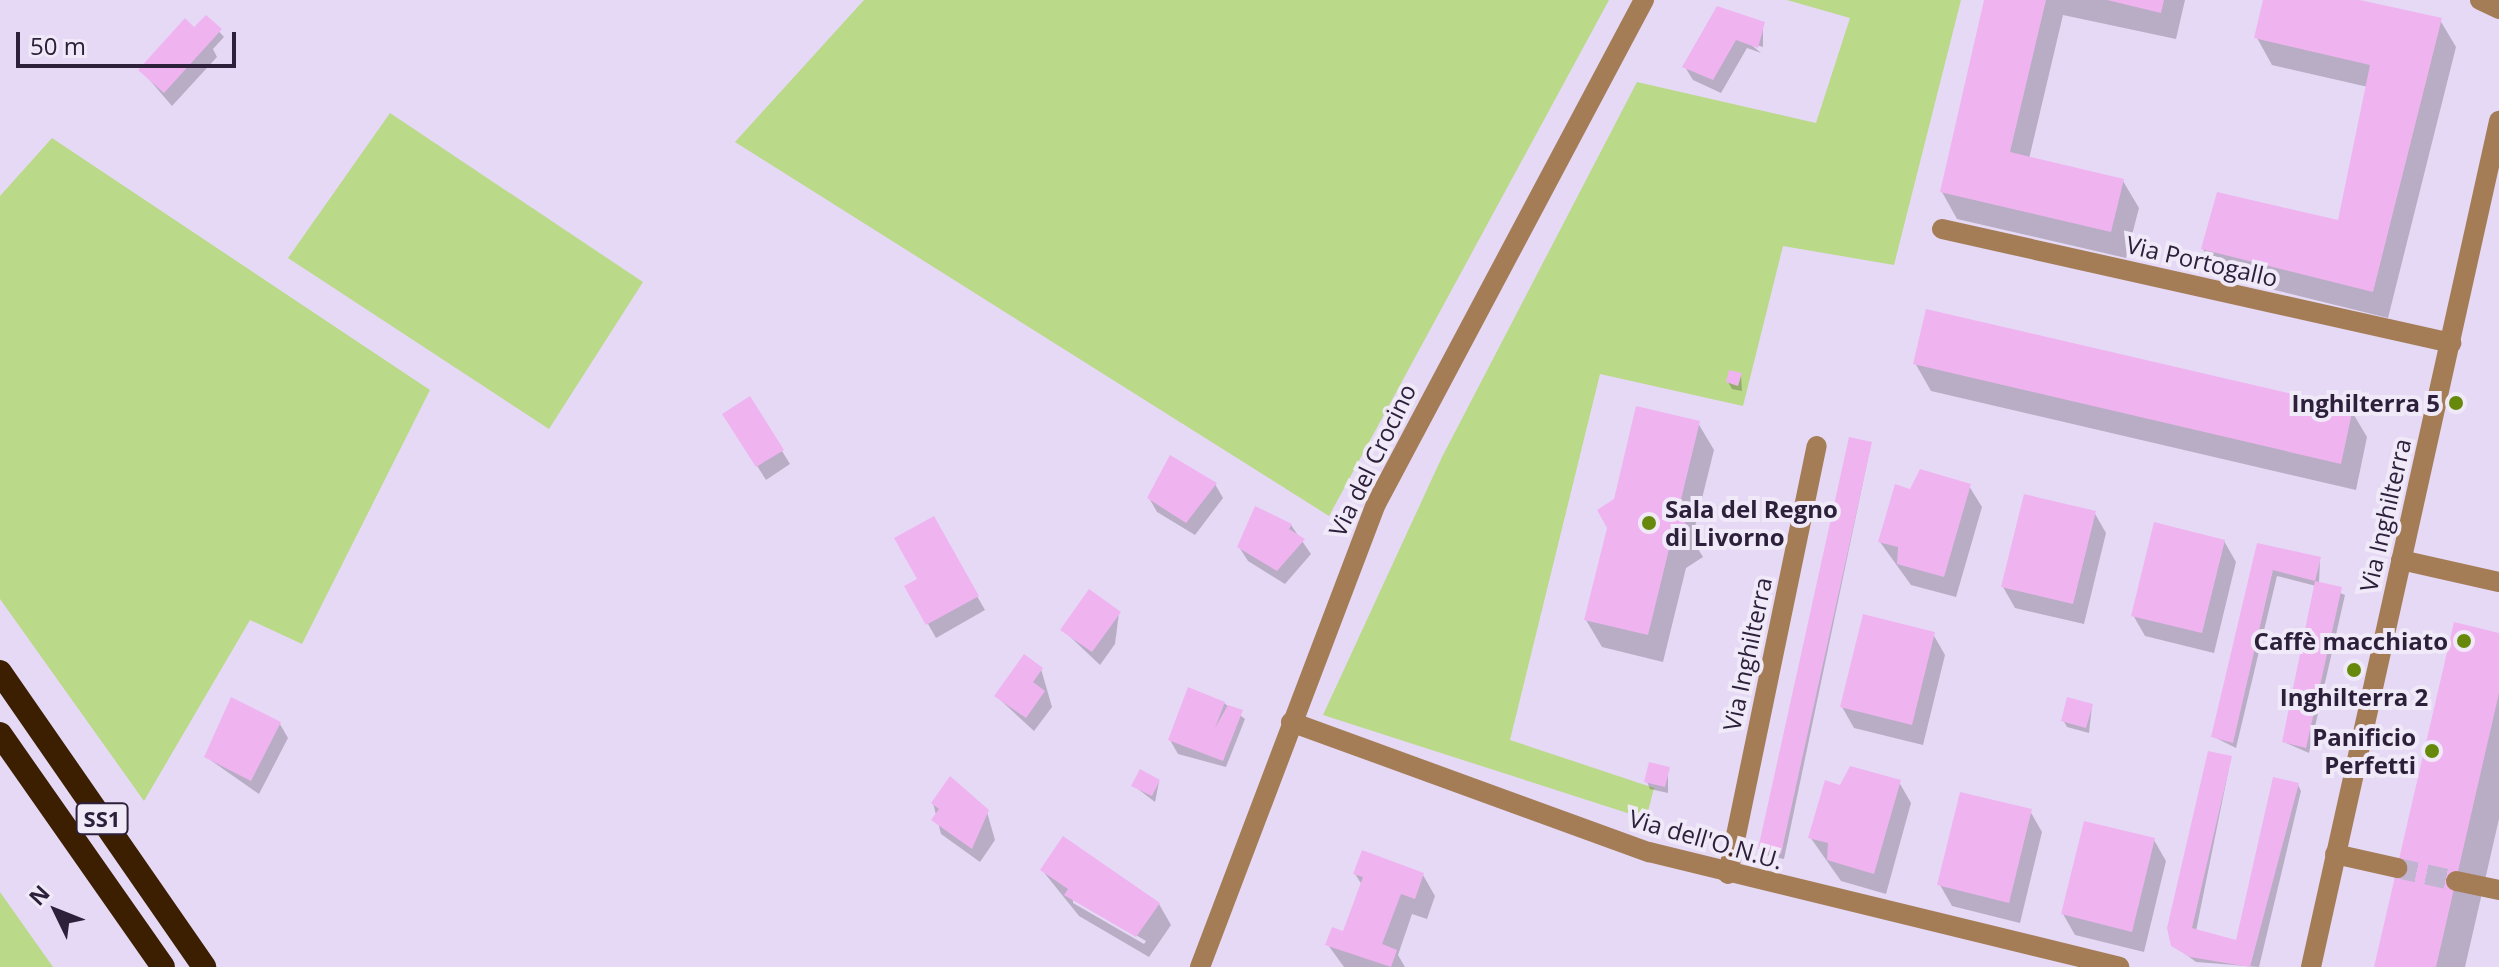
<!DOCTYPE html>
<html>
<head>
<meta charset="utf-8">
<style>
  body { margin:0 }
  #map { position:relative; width:2499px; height:967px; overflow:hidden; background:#e6d9f6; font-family:"Open Sans",sans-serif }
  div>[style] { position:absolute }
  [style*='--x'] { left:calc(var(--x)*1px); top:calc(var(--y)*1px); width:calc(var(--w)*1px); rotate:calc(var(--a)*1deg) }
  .green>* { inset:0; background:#bad989 }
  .shadow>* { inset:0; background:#0003 }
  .building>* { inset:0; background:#efb4f0 }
  .minor-tunnel>* { height:20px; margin-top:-10px; transform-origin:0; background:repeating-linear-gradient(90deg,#c1b4d1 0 20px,transparent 0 30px) }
  .minor>* { height:20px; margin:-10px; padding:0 10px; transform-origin:10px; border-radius:10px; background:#a47d57 }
  .highway>* { height:24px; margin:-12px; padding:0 12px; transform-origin:12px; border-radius:12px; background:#3b1f00 }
  .dots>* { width:22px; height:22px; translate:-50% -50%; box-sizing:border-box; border:4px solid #f0e9f8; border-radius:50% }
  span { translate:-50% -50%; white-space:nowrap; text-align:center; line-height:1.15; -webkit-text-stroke:8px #f0e9f8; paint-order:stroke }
  .shield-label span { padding:2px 6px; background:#f0e9f8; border:2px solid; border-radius:6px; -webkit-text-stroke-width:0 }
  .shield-label { font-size:22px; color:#2d203b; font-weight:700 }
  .street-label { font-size:24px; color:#2d203b }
  .poi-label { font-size:24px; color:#2d203b; font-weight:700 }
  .right { translate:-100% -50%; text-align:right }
  .left { translate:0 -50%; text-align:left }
  .north { position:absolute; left:16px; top:871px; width:80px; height:80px; -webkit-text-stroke:6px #f0e9f8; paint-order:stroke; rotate:313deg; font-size:22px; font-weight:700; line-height:32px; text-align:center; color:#2d203b }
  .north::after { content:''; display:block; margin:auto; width:28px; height:36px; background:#2d203b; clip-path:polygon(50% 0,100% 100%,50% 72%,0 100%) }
  .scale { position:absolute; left:16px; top:32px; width:220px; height:36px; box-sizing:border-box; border:4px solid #2d203b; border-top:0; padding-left:10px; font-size:24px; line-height:28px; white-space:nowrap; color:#2d203b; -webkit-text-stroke:6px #f0e9f8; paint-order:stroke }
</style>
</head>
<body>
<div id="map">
  <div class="green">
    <i style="clip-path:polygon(864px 0,1609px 0,1329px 516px,735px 142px)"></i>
    <i style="clip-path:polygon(1787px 0,1961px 0,1894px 265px,1783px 246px,1743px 406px,1600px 374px,1510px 740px,1654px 788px,1646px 819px,1323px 715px,1442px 457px,1637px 82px,1816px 123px,1850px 18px)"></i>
    <i style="clip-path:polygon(390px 113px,643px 282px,549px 429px,288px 258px)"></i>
    <i style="clip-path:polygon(52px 138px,430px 390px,302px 644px,250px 620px,144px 801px,0 599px,0 196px)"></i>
    <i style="clip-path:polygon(0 892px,53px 967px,0 967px)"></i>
  </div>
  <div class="shadow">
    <i style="clip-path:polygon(1986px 0,2185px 0,2176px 39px,2063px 15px,2029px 159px,2123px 181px,2139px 208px,2126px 258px,1957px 219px,1942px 192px)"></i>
    <i style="clip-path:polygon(2266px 0,2351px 0,2440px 20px,2456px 47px,2388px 318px,2219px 276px,2203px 249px,2339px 223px,2368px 87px,2272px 65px,2257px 38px)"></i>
    <i style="clip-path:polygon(206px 17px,224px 37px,213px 49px,217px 57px,172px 106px,141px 70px,201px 35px)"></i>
    <i style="clip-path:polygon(1763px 23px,1763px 47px,1749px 43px,1761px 53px,1747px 48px,1721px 93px,1693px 80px,1685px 67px)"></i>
    <i style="clip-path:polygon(1915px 363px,2351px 410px,2367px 437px,2356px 490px,1931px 391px)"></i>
    <i style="clip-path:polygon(1741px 375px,1742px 391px,1732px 389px,1728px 382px)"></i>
    <i style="clip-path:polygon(1698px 423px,1714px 450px,1692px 539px,1703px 557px,1686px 568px,1663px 662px,1602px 647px,1586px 620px,1615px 500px)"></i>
    <i style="clip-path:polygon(733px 428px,782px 451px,790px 464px,766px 480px)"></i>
    <i style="clip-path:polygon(1871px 444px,1784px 859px,1764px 855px,1760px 848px)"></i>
    <i style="clip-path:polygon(1215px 484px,1223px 498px,1195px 535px,1157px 512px,1149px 498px)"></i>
    <i style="clip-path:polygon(1969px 486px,1982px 507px,1956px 597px,1911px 585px,1880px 542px,1911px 491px)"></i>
    <i style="clip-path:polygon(2094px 512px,2106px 533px,2084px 624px,2015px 608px,2003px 587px)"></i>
    <i style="clip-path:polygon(933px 519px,985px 610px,936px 638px,907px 587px,920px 580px)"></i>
    <i style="clip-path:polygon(1291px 525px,1311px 554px,1285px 584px,1248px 561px,1239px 547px)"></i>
    <i style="clip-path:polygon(2224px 541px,2236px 562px,2214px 653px,2145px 636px,2133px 615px)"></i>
    <i style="clip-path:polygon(2258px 546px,2320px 559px,2319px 584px,2345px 595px,2309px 753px,2284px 742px,2316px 586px,2277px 576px,2236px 748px,2214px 737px)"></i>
    <i style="clip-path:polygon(1119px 613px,1115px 644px,1100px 665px,1063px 630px)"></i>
    <i style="clip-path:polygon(1933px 634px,1945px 655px,1923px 745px,1854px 728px,1842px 707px)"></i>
    <i style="clip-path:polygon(2499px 635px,2499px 819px,2465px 967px,2377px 967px)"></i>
    <i style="clip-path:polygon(1041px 669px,1052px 707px,1034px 731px,996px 696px)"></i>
    <i style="clip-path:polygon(1224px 703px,1245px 719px,1226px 767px,1178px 754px,1170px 740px)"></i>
    <i style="clip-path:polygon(2092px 706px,2089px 733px,2067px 727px,2063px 720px)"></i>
    <i style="clip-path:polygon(280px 724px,288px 738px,259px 794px,206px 757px)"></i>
    <i style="clip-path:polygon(2231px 758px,2196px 931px,2238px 942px,2298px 785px,2301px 791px,2259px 967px,2196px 962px,2173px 945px)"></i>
    <i style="clip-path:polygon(1668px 769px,1668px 793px,1650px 789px,1647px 782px)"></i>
    <i style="clip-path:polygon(1159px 782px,1155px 802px,1134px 786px)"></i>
    <i style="clip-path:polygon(1899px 782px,1911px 803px,1886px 894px,1841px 881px,1810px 837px,1841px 787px)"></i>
    <i style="clip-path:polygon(933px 803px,987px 812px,995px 840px,980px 862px,941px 834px)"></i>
    <i style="clip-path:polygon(2030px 811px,2042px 832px,2020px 923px,1952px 906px,1940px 885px)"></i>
    <i style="clip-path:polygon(2154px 840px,2166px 861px,2144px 952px,2075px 935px,2063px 914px)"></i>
    <i style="clip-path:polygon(evenodd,1042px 870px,1159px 904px,1171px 925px,1149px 957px,1079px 916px,1042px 870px,1073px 898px,1146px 941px,1144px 944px,1073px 903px,1073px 898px)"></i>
    <i style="clip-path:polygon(1355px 874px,1423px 875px,1435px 896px,1427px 919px,1412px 914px,1398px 955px,1405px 967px,1344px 967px,1328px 945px,1344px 933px,1362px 885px)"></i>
  </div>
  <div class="building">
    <i style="clip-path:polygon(1984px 0,2046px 0,2010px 152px,2124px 179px,2111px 232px,1940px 192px)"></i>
    <i style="clip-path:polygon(2107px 0,2164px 0,2161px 13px)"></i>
    <i style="clip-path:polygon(2263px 0,2360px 0,2442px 18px,2373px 292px,2201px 249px,2217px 192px,2338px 220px,2370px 65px,2254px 38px)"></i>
    <i style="clip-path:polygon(1717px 6px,1765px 22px,1758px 48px,1736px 40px,1713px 80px,1682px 67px)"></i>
    <i style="clip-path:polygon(206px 15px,222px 29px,164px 93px,138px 70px,185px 18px,194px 27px)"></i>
    <i style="clip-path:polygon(1926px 309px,2353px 408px,2341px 464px,1913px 364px)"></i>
    <i style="clip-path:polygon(1729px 370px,1742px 373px,1738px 386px,1726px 382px)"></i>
    <i style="clip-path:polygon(750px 396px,784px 450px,756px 467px,722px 414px)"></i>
    <i style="clip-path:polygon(1636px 406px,1700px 421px,1678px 512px,1689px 529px,1671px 541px,1648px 635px,1584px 620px,1607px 528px,1597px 510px,1614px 499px)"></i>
    <i style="clip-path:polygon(1849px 437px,1872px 442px,1781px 854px,1758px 849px)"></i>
    <i style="clip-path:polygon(1170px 455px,1217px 483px,1186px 523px,1147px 498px)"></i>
    <i style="clip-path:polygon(1920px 469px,1971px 484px,1944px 577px,1897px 564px,1898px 547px,1878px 542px,1895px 484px,1910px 489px)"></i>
    <i style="clip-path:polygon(2024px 494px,2096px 511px,2073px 604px,2001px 587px)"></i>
    <i style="clip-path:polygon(1255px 506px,1292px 524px,1289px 529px,1305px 539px,1277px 571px,1237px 547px)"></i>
    <i style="clip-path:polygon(934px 516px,979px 596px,926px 625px,904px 586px,917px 579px,894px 538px)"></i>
    <i style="clip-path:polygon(2154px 522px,2225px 540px,2202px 633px,2131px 616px)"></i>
    <i style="clip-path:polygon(2257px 543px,2321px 557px,2315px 581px,2273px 570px,2233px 743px,2211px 737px)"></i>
    <i style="clip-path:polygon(2315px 581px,2342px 587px,2306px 748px,2282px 742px)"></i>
    <i style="clip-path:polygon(1089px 589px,1121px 612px,1092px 652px,1060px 630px)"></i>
    <i style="clip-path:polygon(1863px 614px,1935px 632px,1912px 725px,1840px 707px)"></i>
    <i style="clip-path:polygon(2454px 622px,2499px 633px,2499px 693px,2436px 967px,2374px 967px)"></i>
    <i style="clip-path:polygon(1024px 654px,1043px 668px,1033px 682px,1045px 691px,1026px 718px,994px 696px)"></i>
    <i style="clip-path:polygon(1188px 687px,1225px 702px,1215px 728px,1228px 705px,1243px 710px,1223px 761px,1168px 740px)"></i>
    <i style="clip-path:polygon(231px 697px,281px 722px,251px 781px,204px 757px)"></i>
    <i style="clip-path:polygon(2067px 697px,2093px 704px,2086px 728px,2061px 721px)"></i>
    <i style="clip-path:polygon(2208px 751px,2232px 756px,2192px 928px,2236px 940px,2273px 777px,2299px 783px,2250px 967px,2190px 957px,2171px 946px,2167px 928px)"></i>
    <i style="clip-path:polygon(1649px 762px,1670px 767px,1665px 787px,1644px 782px)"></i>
    <i style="clip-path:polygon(1850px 766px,1901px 780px,1874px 874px,1827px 860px,1828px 843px,1808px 838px,1825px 780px,1840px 785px)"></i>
    <i style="clip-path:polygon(1140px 769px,1160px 780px,1152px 796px,1131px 786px)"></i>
    <i style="clip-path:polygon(950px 776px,989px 810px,972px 849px,931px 820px,939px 809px,931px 803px)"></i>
    <i style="clip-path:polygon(1960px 792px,2032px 809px,2009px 903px,1937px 885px)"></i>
    <i style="clip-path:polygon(2084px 821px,2155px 838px,2132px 932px,2061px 914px)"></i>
    <i style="clip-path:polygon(1063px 836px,1160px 903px,1136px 937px,1064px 895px,1068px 889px,1040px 870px)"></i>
    <i style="clip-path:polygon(1362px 850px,1424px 873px,1415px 899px,1401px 894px,1382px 944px,1397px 950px,1391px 967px,1325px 945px,1332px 927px,1343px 931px,1363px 877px,1353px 874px)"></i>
  </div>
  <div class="minor-tunnel">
    <i style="--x:2397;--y:868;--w:60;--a:12.4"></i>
  </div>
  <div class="minor">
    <i style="--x:2480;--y:0;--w:21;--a:25"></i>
    <i style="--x:1942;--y:229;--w:522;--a:12.62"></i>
    <i style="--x:2401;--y:560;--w:100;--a:12.7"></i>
    <i style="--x:1291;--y:722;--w:381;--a:20"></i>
    <i style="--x:1649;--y:852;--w:484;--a:13.7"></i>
    <i style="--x:2335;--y:854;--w:64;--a:12.7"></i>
    <i style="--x:1728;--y:874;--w:437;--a:-78.3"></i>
    <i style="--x:2456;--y:881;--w:44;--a:11.8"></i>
    <i style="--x:1200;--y:967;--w:495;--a:-69.2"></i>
    <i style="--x:1376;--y:504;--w:571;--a:-62"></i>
    <i style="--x:2311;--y:967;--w:867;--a:-77.47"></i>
  </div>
  <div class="highway">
    <i style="--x:0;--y:672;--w:359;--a:55.3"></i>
    <i style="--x:0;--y:734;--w:284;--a:55"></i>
  </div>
  <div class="dots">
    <i style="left:2456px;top:403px;background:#66890c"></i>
    <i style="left:1649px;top:523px;background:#66890c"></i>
    <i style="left:2464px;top:641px;background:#66890c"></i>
    <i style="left:2354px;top:670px;background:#66890c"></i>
    <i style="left:2432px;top:751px;background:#66890c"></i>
  </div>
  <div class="shield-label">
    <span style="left:102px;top:819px">SS1</span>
  </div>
  <div class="street-label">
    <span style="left:2202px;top:261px;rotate:13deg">Via Portogallo</span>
    <span style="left:1372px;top:460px;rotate:-64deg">Via del Crocino</span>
    <span style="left:2385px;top:515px;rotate:-77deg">Via Inghilterra</span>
    <span style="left:1747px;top:654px;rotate:-78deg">Via Inghilterra</span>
    <span style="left:1706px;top:839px;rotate:16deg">Via dell'O.N.U.</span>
  </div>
  <div class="poi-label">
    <span class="right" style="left:2440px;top:403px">Inghilterra 5</span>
    <span class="left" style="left:1665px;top:523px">Sala del Regno<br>di Livorno</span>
    <span class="right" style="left:2448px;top:641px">Caffè macchiato</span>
    <span style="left:2354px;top:697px">Inghilterra 2</span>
    <span class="right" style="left:2416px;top:751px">Panificio<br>Perfetti</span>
  </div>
  <div class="north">N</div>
  <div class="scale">50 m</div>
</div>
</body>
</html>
